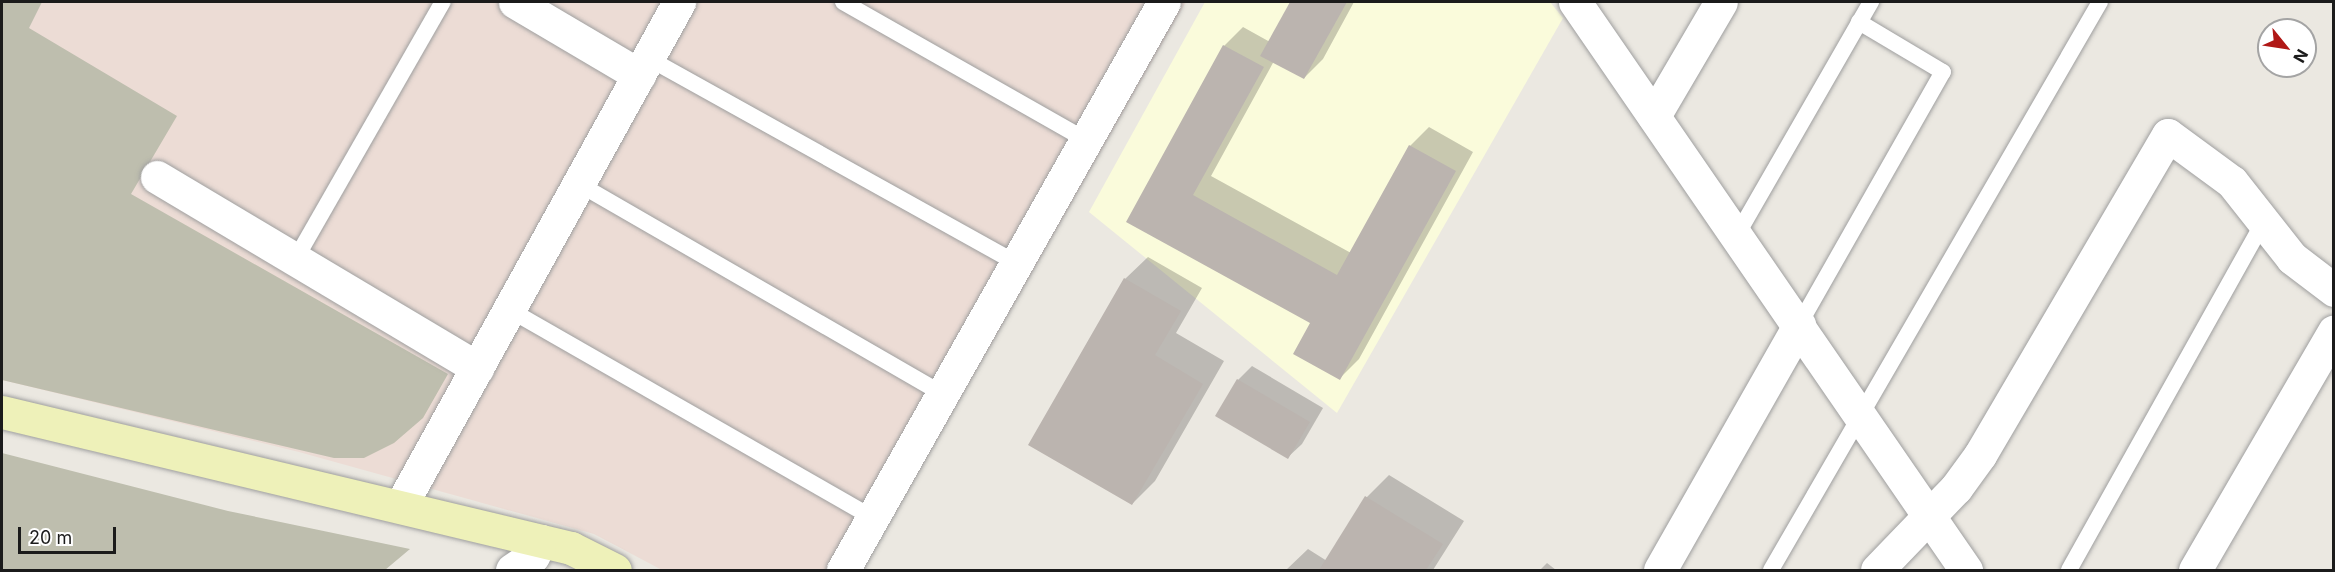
<!DOCTYPE html>
<html>
<head>
<meta charset="utf-8">
<style>
  body { margin:0 }
  #map { position:relative; width:2335px; height:572px; overflow:hidden; background:#ebe8e1; font-family:Inter,sans-serif }
  div>[style] { position:absolute }
  [style*='--x'] { left:calc(var(--x)*1px); top:calc(var(--y)*1px); width:calc(var(--w)*1px); rotate:calc(var(--a)*1deg) }
  .education>* { inset:0; background:#fafbdb }
  .military>* { inset:0; background:#ecdcd5 }
  .construction>* { inset:0; background:#bebeae }
  .shadow>* { inset:0; background:#0003 }
  .building>* { inset:0; background:#bbb4af }
  .roads { filter:drop-shadow(0 0 2px #9f9f9f) drop-shadow(0 0 2px #9f9f9f) }
  .service>* { height:16px; margin:-8px; padding:0 8px; transform-origin:8px; border-radius:8px; background:#fff }
  .minor>* { height:33px; margin:-16.5px; padding:0 16.5px; transform-origin:16.5px; border-radius:16.5px; background:#fff }
  .secondary>* { height:33px; margin:-16.5px; padding:0 16.5px; transform-origin:16.5px; border-radius:16.5px; background:#eef1b9 }
  span { translate:-50% -50%; white-space:nowrap; text-align:center; line-height:1.15; -webkit-text-stroke:6px #fff; paint-order:stroke }
  .frame { position:absolute; inset:0; border:3px solid #1b1b1b; pointer-events:none }
  .north { position:absolute; left:2257px; top:18px; width:60px; height:60px; box-sizing:border-box; background:#fff; border:2px solid #a4a4a4; border-radius:50%; rotate:120deg; font-size:16px; font-weight:700; line-height:24px; text-align:center; color:#1b1b1b }
  .north::after { content:''; display:block; margin:auto; width:21px; height:27px; background:#b01816; clip-path:polygon(50% 0,100% 100%,50% 72%,0 100%) }
  .scale { position:absolute; left:18px; top:527px; width:98px; height:27px; box-sizing:border-box; border:3px solid #1b1b1b; border-top:0; padding-left:8px; font-size:18px; line-height:21px; white-space:nowrap; color:#1b1b1b; -webkit-text-stroke:4px #fff; paint-order:stroke }
</style>
</head>
<body>
<div id="map">
  <div class="education">
    <i style="clip-path:polygon(1205px 2px,1550px 2px,1563px 18px,1337px 413px,1089px 212px)"></i>
  </div>
  <div class="military">
    <i style="clip-path:polygon(2px 2px,1186px 2px,863px 570px,662px 570px,594px 534px,299px 452px,2px 380px)"></i>
  </div>
  <div class="construction">
    <i style="clip-path:polygon(2px 2px,42px 2px,29px 28px,177px 116px,131px 194px,448px 374px,423px 418px,394px 443px,364px 458px,334px 458px,2px 380px)"></i>
    <i style="clip-path:polygon(2px 453px,228px 511px,410px 549px,385px 570px,2px 570px)"></i>
  </div>
  <div class="shadow">
    <i style="clip-path:polygon(1291px 2px,1354px 2px,1323px 59px,1304px 78px,1274px 61px,1211px 176px,1351px 253px,1410px 146px,1429px 127px,1473px 152px,1359px 359px,1340px 378px,1312px 323px,1128px 221px,1224px 46px,1243px 27px,1270px 42px)"></i>
    <i style="clip-path:polygon(1148px 257px,1202px 288px,1176px 333px,1224px 361px,1155px 481px,1132px 504px,1125px 279px)"></i>
    <i style="clip-path:polygon(1252px 366px,1323px 408px,1302px 444px,1288px 457px,1238px 380px)"></i>
    <i style="clip-path:polygon(1389px 475px,1464px 521px,1433px 570px,1286px 570px,1308px 549px,1327px 561px,1367px 497px)"></i>
    <i style="clip-path:polygon(1547px 563px,1556px 570px,1540px 570px)"></i>
  </div>
  <div class="building">
    <i style="clip-path:polygon(1290px 2px,1347px 2px,1304px 79px,1260px 56px)"></i>
    <i style="clip-path:polygon(1223px 45px,1264px 67px,1193px 195px,1337px 275px,1409px 145px,1456px 171px,1340px 380px,1293px 354px,1310px 323px,1126px 222px)"></i>
    <i style="clip-path:polygon(1124px 278px,1181px 311px,1155px 355px,1203px 384px,1132px 505px,1028px 445px)"></i>
    <i style="clip-path:polygon(1237px 379px,1310px 422px,1288px 459px,1215px 416px)"></i>
    <i style="clip-path:polygon(1365px 496px,1443px 544px,1426px 570px,1319px 570px)"></i>
  </div>
  <div class="roads">
    <div class="service">
      <i style="--x:843;--y:2;--w:279;--a:29.6"></i>
      <i style="--x:648;--y:58;--w:422;--a:29.1"></i>
      <i style="--x:579;--y:184;--w:420;--a:30"></i>
      <i style="--x:1737;--y:235;--w:269;--a:-60.1"></i>
      <i style="--x:295;--y:260;--w:297;--a:-60.2"></i>
      <i style="--x:510;--y:310;--w:418;--a:29.8"></i>
      <i style="--x:1799;--y:325;--w:291;--a:-60.4"></i>
      <i style="--x:1943;--y:72;--w:98;--a:-149.2"></i>
      <i style="--x:1771;--y:570;--w:656;--a:-59.92"></i>
      <i style="--x:2069;--y:570;--w:398;--a:-60.8"></i>
    </div>
    <div class="minor">
      <i style="--x:515;--y:2;--w:144;--a:30.5"></i>
      <i style="--x:1575;--y:2;--w:690;--a:55.46"></i>
      <i style="--x:1654;--y:116;--w:132;--a:-59.6"></i>
      <i style="--x:157;--y:177;--w:373;--a:30.8"></i>
      <i style="--x:401;--y:505;--w:575;--a:-61.07"></i>
      <i style="--x:512;--y:570;--w:25;--a:-34"></i>
      <i style="--x:533;--y:556;--w:17;--a:-62"></i>
      <i style="--x:843;--y:570;--w:652;--a:-60.53"></i>
      <i style="--x:1660;--y:570;--w:282;--a:-60.4"></i>
      <i style="--x:1877;--y:570;--w:114;--a:-46.1"></i>
      <i style="--x:1956;--y:488;--w:41;--a:-54"></i>
      <i style="--x:1980;--y:455;--w:371;--a:-59.6"></i>
      <i style="--x:2168;--y:135;--w:79;--a:36.3"></i>
      <i style="--x:2232;--y:182;--w:97;--a:51.7"></i>
      <i style="--x:2292;--y:258;--w:53;--a:37.3"></i>
      <i style="--x:2195;--y:570;--w:276;--a:-59.8"></i>
    </div>
    <div class="secondary">
      <i style="--x:2;--y:412;--w:585;--a:13.44"></i>
      <i style="--x:571;--y:548;--w:49;--a:26.6"></i>
    </div>
  </div>
  <div class="frame"></div>
  <div class="north">N</div>
  <div class="scale">20 m</div>
</div>
</body>
</html>
